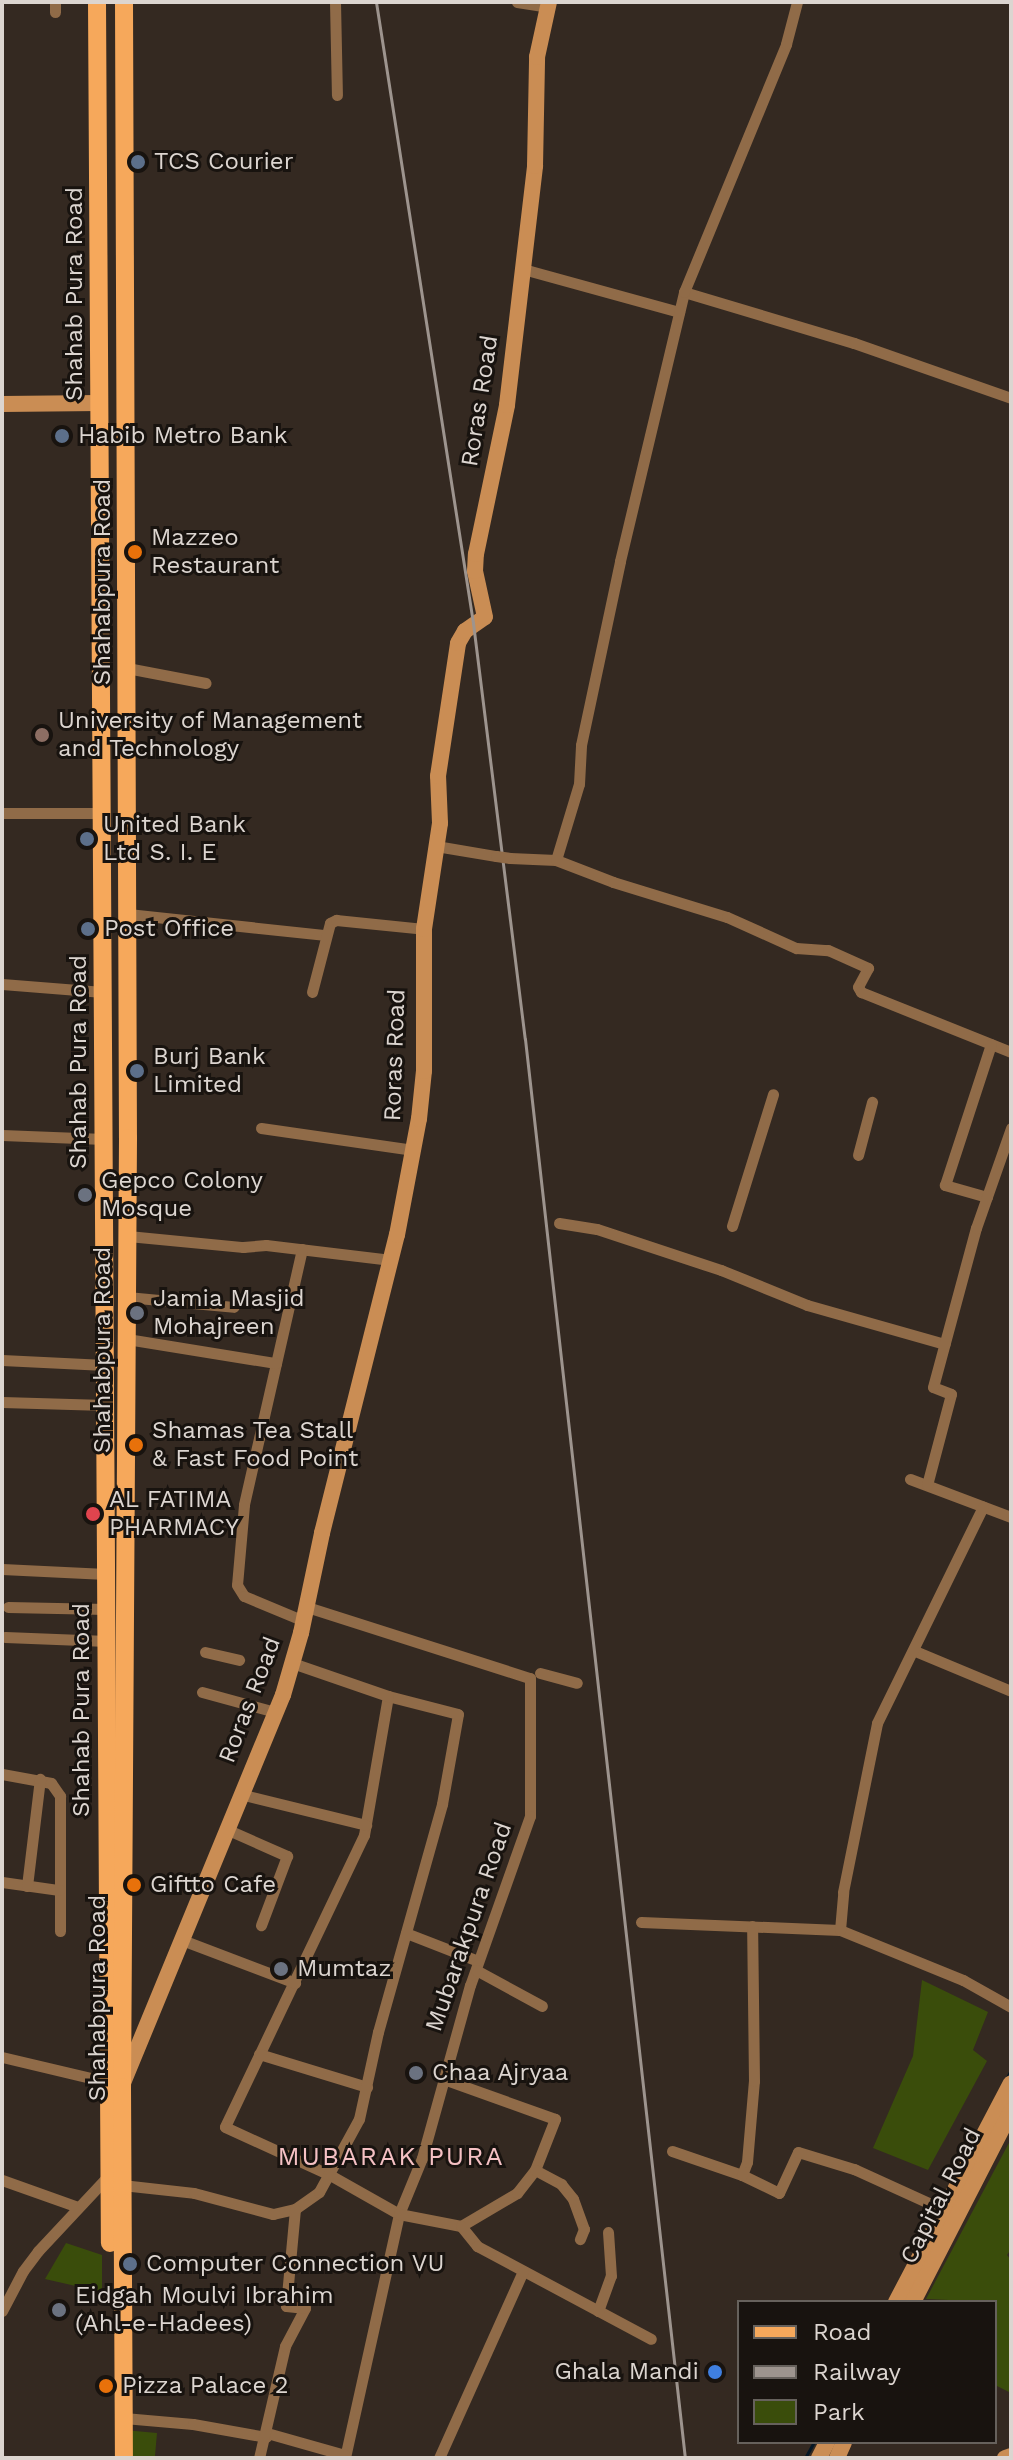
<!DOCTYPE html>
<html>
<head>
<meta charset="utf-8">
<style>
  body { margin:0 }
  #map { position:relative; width:1013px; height:2460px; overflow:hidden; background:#342921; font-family:"Work Sans",sans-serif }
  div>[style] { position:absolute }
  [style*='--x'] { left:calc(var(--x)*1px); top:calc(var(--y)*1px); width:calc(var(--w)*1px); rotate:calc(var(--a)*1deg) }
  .green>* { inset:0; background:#3a4d0b }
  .stream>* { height:3px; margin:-1.5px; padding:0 1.5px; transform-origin:1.5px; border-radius:1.5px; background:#051725 }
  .street>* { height:11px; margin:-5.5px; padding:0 5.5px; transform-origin:5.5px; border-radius:5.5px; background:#906b48 }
  .secondary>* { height:16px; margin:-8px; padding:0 8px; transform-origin:8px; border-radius:8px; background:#ca8d54 }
  .primary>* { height:18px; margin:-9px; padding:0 9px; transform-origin:9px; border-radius:9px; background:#f6a85b }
  .rail>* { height:3px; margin:-1.5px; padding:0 1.5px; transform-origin:1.5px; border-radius:1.5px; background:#9d948e }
  .street-bridge>* { height:11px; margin:-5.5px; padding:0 5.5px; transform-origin:5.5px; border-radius:5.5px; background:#906b48 }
  .dots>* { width:22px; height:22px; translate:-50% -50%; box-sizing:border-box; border:4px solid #18130f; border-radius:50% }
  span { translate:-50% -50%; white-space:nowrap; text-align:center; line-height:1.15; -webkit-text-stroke:6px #18130f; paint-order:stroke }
  .poi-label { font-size:24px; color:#dcd5d0 }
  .left { translate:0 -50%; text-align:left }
  .right { translate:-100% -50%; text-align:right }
  .street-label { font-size:24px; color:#dcd5d0 }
  .neighbourhood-label { font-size:26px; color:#f5c1c4; letter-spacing:2px }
  .frame { position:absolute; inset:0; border:4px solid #dcd5d0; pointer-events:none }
  .legend { position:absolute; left:737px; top:2300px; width:260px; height:144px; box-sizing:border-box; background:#18130f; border:2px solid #66615c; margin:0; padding:10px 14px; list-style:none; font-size:24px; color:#dcd5d0 }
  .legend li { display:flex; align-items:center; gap:16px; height:40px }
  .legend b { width:40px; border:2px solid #66615c }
</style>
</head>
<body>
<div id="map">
  <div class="green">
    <i style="clip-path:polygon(922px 1980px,988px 2012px,973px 2050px,987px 2061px,928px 2170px,873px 2148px,913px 2056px)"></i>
    <i style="clip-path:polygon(1011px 2139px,1011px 2249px,1007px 2255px,1011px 2260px,1011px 2393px,995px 2385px,995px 2302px,926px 2299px)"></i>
    <i style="clip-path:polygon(66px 2243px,102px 2255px,102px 2292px,45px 2279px)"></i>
    <i style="clip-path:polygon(124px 2430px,157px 2433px,155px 2456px,163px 2458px,124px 2458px)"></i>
  </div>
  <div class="stream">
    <i style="--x:1006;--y:2079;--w:10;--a:-61"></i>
    <i style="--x:805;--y:2458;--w:18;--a:-61"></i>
  </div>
  <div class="street">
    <i style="--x:55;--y:2;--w:10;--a:90"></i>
    <i style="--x:335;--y:2;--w:93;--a:88.8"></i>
    <i style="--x:517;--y:2;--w:31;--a:9"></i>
    <i style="--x:523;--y:269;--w:162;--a:15.4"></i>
    <i style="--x:684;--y:292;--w:177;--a:16.7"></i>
    <i style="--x:854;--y:343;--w:166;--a:19.3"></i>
    <i style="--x:127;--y:668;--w:80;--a:10.8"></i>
    <i style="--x:2;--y:813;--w:100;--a:0"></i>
    <i style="--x:436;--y:846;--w:61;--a:9.5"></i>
    <i style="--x:510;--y:858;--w:46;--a:2.5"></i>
    <i style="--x:556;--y:860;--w:61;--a:21.1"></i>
    <i style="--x:613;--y:882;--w:119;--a:17.1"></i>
    <i style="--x:727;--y:917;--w:76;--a:24.2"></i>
    <i style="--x:796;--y:948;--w:32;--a:4"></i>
    <i style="--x:828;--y:950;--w:44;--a:24.2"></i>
    <i style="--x:868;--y:968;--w:21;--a:118"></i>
    <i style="--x:858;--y:987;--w:6;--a:59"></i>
    <i style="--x:861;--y:992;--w:162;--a:21.8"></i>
    <i style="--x:556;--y:860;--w:79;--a:-73.2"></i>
    <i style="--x:579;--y:784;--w:39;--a:-87"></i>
    <i style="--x:581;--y:745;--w:188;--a:-78"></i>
    <i style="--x:620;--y:561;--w:277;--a:-76.6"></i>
    <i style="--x:684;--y:292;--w:268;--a:-67.6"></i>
    <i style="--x:786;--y:44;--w:43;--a:-75.3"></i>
    <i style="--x:128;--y:914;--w:199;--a:6.1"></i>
    <i style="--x:2;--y:984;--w:101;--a:4.5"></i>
    <i style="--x:312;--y:992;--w:71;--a:-75.4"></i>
    <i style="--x:330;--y:923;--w:7;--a:-27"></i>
    <i style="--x:336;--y:920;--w:88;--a:5.8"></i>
    <i style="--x:261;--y:1128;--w:154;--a:8.2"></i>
    <i style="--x:2;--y:1135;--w:102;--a:2.2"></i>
    <i style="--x:858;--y:1155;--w:55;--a:-75.2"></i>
    <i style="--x:987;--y:1197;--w:44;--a:-164.1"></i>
    <i style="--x:945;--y:1185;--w:148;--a:-71.9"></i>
    <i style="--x:559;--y:1223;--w:38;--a:9"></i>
    <i style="--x:597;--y:1229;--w:131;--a:18.3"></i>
    <i style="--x:721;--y:1270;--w:93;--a:22.1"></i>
    <i style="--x:807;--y:1305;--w:143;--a:15.8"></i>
    <i style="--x:732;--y:1226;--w:138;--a:-72.7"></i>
    <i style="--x:128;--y:1236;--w:116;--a:5.5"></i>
    <i style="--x:243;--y:1247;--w:23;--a:-5"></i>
    <i style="--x:266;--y:1245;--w:126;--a:6.8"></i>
    <i style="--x:302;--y:1249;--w:262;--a:102.8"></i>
    <i style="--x:244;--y:1505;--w:80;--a:95"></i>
    <i style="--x:237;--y:1585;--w:13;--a:58"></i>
    <i style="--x:244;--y:1596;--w:65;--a:22.6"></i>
    <i style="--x:127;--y:1297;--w:107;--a:5.3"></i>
    <i style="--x:127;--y:1339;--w:151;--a:9.2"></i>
    <i style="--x:2;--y:1360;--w:103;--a:2.8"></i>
    <i style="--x:2;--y:1402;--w:103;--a:1.7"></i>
    <i style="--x:910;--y:1479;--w:108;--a:20.6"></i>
    <i style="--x:927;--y:1485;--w:94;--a:-75.2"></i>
    <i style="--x:951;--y:1394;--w:19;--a:-159"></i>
    <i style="--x:933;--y:1387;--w:165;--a:-74.9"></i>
    <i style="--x:976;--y:1228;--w:106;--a:-70.7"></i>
    <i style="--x:2;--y:1569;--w:104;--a:2.8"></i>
    <i style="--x:8;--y:1607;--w:98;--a:1.2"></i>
    <i style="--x:307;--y:1607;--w:234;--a:17.7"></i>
    <i style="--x:530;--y:1678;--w:138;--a:90"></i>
    <i style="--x:530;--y:1816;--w:179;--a:109.5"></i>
    <i style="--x:470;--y:1985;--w:180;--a:105.5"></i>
    <i style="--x:422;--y:2158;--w:61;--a:112.3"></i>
    <i style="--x:399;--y:2214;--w:250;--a:102.5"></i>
    <i style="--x:5;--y:1637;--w:102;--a:2.2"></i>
    <i style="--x:915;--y:1651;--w:104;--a:22.6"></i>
    <i style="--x:205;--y:1652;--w:35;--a:13"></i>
    <i style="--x:540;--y:1673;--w:38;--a:15"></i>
    <i style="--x:202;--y:1692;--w:76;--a:15.3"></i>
    <i style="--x:388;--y:1696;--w:141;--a:99.8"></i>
    <i style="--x:364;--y:1835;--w:323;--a:115.5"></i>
    <i style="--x:225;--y:2127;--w:115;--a:24.6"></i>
    <i style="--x:330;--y:2175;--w:79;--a:29.5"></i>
    <i style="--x:399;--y:2214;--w:63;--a:11"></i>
    <i style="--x:461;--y:2226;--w:65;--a:-30.5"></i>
    <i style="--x:517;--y:2193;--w:29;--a:-52"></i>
    <i style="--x:535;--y:2170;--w:55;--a:-68.6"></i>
    <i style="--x:555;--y:2119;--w:119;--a:-160.3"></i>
    <i style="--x:2;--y:1774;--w:50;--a:10.4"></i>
    <i style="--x:51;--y:1783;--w:16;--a:55"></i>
    <i style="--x:60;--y:1796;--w:135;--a:90"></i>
    <i style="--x:240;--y:1794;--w:130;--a:13.8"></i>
    <i style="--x:226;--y:1829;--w:67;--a:23.9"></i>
    <i style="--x:287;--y:1856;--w:74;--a:110.6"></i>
    <i style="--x:2;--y:1882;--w:58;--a:8"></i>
    <i style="--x:27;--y:1886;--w:108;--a:-83.1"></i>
    <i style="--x:641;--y:1922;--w:199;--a:2.3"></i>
    <i style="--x:840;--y:1930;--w:133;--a:22.1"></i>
    <i style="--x:963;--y:1980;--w:55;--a:29.4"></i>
    <i style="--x:840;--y:1930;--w:38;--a:-85"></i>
    <i style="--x:843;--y:1892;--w:172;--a:-78.6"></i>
    <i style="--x:877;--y:1723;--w:241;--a:-63.9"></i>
    <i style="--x:406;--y:1933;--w:77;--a:21.3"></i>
    <i style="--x:182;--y:1940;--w:121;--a:20.8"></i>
    <i style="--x:476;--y:1970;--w:75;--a:28.6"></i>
    <i style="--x:259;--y:2054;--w:113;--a:17"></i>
    <i style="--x:2;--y:2057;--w:109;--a:13.3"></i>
    <i style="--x:672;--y:2151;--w:74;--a:18.9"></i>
    <i style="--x:742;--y:2175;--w:41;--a:25.9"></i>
    <i style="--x:779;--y:2193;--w:45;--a:-65.1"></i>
    <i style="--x:798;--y:2152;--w:59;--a:16.9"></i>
    <i style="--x:854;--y:2169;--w:99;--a:24.5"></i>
    <i style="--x:535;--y:2170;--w:30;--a:28"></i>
    <i style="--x:561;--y:2184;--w:19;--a:51"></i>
    <i style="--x:573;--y:2199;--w:32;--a:70"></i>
    <i style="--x:584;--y:2229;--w:11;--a:112"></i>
    <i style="--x:742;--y:2175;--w:14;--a:-69"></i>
    <i style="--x:747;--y:2162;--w:81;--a:-85.1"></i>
    <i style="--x:754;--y:2081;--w:155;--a:-90.7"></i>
    <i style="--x:2;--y:2180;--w:81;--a:19.6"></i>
    <i style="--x:122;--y:2185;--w:72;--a:6.3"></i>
    <i style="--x:194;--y:2193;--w:82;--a:14.9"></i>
    <i style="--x:273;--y:2214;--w:23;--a:-13"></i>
    <i style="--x:295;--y:2209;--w:29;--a:-35"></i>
    <i style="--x:319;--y:2192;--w:83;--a:-61.3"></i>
    <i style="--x:359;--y:2119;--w:89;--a:-77.7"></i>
    <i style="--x:378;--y:2032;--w:237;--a:-74.3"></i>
    <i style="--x:442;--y:1804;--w:91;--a:-79.9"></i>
    <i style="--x:458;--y:1714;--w:72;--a:-165.6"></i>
    <i style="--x:388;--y:1696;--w:102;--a:-161"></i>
    <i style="--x:461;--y:2226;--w:26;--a:51"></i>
    <i style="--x:477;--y:2246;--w:197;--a:28.1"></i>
    <i style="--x:2;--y:2311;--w:45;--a:-62.3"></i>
    <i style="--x:23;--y:2271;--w:25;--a:-53"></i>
    <i style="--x:38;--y:2251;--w:104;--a:-46.9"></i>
    <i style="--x:598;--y:2311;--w:37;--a:-70"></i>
    <i style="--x:611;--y:2276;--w:44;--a:-93.9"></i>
    <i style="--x:124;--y:2418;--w:69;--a:5"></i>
    <i style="--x:193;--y:2424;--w:74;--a:10.1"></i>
    <i style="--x:267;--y:2433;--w:81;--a:15.8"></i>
    <i style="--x:259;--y:2458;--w:115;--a:-76.9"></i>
    <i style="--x:285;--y:2346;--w:43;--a:-62.2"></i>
    <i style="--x:305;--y:2308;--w:19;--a:-174"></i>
    <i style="--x:286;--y:2306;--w:97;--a:-84.7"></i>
    <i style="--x:439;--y:2458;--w:205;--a:-65.8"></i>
  </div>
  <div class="secondary">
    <i style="--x:2;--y:404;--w:97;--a:-0.6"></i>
    <i style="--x:123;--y:2083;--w:420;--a:-67.6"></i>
    <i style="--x:283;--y:1695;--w:65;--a:-73.8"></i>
    <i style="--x:301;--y:1633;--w:102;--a:-78.1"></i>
    <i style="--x:322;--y:1533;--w:307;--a:-75.9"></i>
    <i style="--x:397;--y:1235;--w:118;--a:-79.3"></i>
    <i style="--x:419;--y:1119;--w:48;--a:-84.1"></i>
    <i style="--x:424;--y:1071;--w:142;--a:-90"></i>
    <i style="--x:424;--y:929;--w:107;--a:-81.4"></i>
    <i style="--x:440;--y:823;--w:47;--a:-92.4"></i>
    <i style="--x:438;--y:776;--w:134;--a:-81.4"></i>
    <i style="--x:458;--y:643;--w:14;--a:-60"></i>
    <i style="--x:465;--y:631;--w:24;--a:-35"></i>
    <i style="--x:485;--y:617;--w:47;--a:-102.3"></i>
    <i style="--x:475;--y:571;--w:17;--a:-87"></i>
    <i style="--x:476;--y:554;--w:152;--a:-78.2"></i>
    <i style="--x:507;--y:405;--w:241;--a:-83.3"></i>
    <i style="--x:535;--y:166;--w:109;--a:-88.9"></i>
    <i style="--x:537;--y:57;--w:56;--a:-77.7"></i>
    <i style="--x:896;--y:2302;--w:247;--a:-62.3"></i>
    <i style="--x:913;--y:2302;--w:215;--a:-62.8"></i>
    <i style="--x:819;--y:2458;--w:18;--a:-63"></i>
    <i style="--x:837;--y:2458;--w:17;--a:-66"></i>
    <i style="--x:1005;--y:2458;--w:6;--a:-18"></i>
  </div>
  <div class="primary">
    <i style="--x:97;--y:2;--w:2241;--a:89.67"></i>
    <i style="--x:124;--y:2;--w:1136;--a:89.8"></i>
    <i style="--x:128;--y:1138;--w:949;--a:90.36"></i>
    <i style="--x:122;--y:2087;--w:371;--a:89.7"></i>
  </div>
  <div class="rail">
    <i style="--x:376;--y:2;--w:629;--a:81.12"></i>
    <i style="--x:473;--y:623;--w:419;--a:82.9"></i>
    <i style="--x:525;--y:1039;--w:1428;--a:83.57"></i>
  </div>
  <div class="street-bridge">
    <i style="--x:496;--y:856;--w:14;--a:8"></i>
  </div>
  <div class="dots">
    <i style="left:138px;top:162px;background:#5c6f8a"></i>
    <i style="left:62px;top:436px;background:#5c6f8a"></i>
    <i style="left:135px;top:552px;background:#e8710a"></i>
    <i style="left:42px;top:735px;background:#8d6e63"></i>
    <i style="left:87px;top:839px;background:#5c6f8a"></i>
    <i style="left:88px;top:929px;background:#5c6f8a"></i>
    <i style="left:137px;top:1071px;background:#5c6f8a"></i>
    <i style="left:85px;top:1195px;background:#6b7280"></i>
    <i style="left:137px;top:1313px;background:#6b7280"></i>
    <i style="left:136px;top:1445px;background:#e8710a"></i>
    <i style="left:93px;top:1514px;background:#e0444e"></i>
    <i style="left:134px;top:1885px;background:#e8710a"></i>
    <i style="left:281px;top:1969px;background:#6b7280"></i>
    <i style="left:416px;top:2073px;background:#6b7280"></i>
    <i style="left:130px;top:2264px;background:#5c6f8a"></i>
    <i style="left:59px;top:2310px;background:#6b7280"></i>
    <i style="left:715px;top:2372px;background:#3f7fe0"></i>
    <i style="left:106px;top:2386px;background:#e8710a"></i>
  </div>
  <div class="poi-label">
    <span class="left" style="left:154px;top:162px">TCS Courier</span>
    <span class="left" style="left:78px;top:436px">Habib Metro Bank</span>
    <span class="left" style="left:151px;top:552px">Mazzeo<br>Restaurant</span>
    <span class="left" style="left:58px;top:735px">University of Management<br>and Technology</span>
    <span class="left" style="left:103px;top:839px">United Bank<br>Ltd S. I. E</span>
    <span class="left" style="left:104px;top:929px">Post Office</span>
    <span class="left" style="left:153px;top:1071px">Burj Bank<br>Limited</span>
    <span class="left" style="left:101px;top:1195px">Gepco Colony<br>Mosque</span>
    <span class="left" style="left:153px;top:1313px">Jamia Masjid<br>Mohajreen</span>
    <span class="left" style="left:152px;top:1445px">Shamas Tea Stall<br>&amp; Fast Food Point</span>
    <span class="left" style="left:109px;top:1514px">AL FATIMA<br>PHARMACY</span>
    <span class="left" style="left:150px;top:1885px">Giftto Cafe</span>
    <span class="left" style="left:297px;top:1969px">Mumtaz</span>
    <span class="left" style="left:432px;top:2073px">Chaa Ajryaa</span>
    <span class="left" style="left:146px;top:2264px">Computer Connection VU</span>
    <span class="left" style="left:75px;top:2310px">Eidgah Moulvi Ibrahim<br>(Ahl-e-Hadees)</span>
    <span class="right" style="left:699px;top:2372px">Ghala Mandi</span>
    <span class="left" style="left:122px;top:2386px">Pizza Palace 2</span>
  </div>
  <div class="street-label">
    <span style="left:75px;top:294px;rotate:-90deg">Shahab Pura Road</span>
    <span style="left:480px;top:401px;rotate:-81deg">Roras Road</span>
    <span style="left:103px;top:582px;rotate:-90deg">Shahabpura Road</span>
    <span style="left:395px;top:1055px;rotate:-88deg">Roras Road</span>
    <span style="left:79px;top:1062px;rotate:-90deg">Shahab Pura Road</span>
    <span style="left:103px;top:1350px;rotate:-90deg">Shahabpura Road</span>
    <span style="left:250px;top:1700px;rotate:-69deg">Roras Road</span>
    <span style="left:82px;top:1710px;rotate:-90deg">Shahab Pura Road</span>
    <span style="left:469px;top:1927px;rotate:-71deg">Mubarakpura Road</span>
    <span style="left:98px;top:1998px;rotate:-90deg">Shahabpura Road</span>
    <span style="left:941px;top:2196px;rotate:-63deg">Capital Road</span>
  </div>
  <div class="neighbourhood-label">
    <span style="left:391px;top:2157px">MUBARAK PURA</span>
  </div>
  <div class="frame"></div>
  <ul class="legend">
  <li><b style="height:10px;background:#f6a85b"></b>Road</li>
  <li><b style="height:10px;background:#9d948e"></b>Railway</li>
  <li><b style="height:22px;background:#3a4d0b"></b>Park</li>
  </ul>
</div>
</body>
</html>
